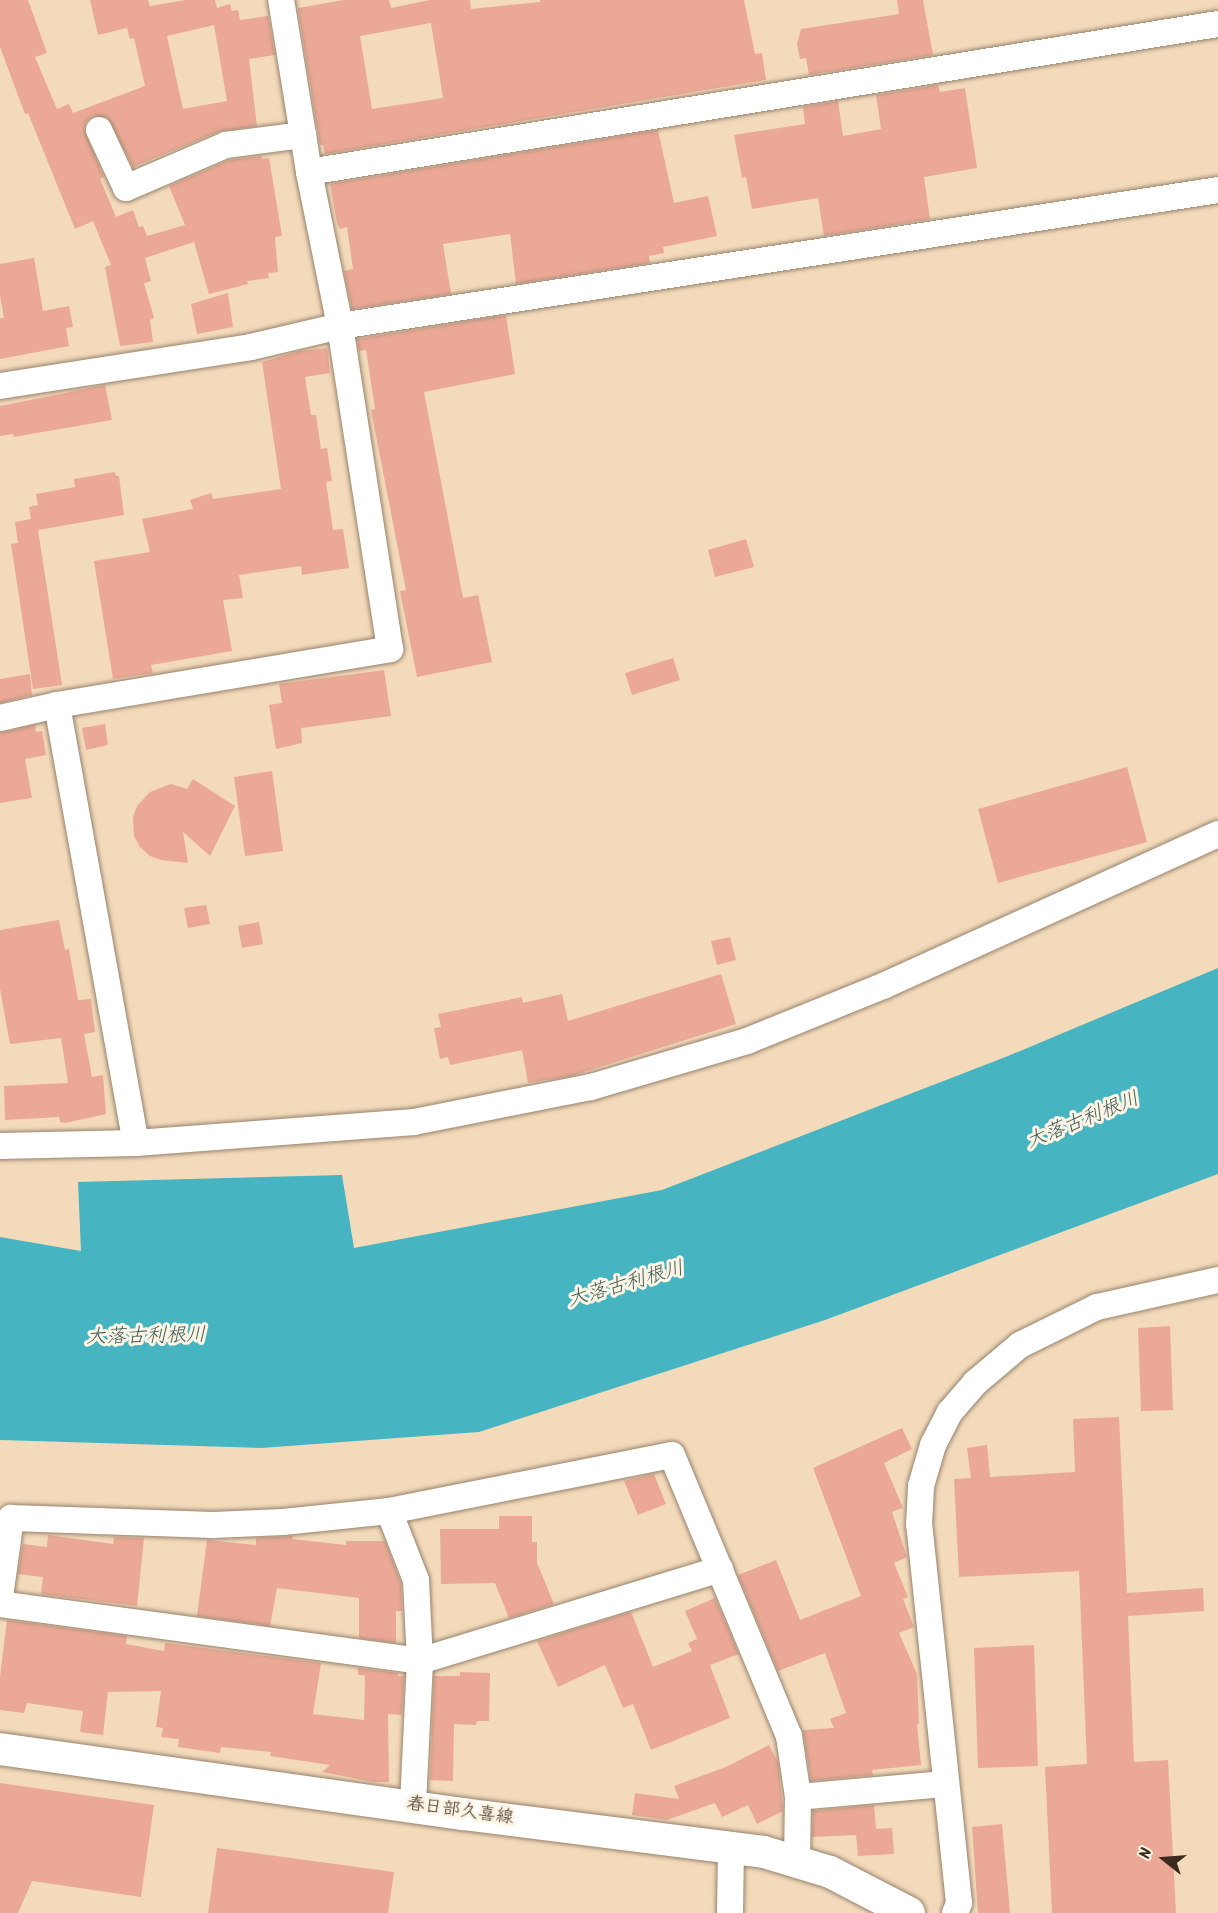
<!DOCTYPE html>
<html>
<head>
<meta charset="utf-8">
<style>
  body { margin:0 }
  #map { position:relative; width:1218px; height:1913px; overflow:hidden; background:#f3dabb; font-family:Kalam,"Klee One",sans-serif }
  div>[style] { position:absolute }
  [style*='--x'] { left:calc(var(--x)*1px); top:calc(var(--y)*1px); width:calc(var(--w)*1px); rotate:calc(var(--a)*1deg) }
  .water>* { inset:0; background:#46b5c1 }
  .building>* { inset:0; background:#eba896 }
  .roads { filter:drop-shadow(0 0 2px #97826c) drop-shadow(0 0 2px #97826c) }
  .minor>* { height:26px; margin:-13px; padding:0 13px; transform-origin:13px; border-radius:13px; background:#fff }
  .major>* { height:32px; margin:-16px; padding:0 16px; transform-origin:16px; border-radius:16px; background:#fff }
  span { translate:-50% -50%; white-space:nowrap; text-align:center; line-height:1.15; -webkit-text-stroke:6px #fcf5e5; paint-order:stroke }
  .street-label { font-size:18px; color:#3b2a1e }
  .water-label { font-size:20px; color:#3f5b57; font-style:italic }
  .north { position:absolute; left:1134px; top:1829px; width:60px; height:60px; -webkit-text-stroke:4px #fcf5e5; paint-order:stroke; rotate:287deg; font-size:16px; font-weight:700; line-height:24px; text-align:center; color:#3b2a1e }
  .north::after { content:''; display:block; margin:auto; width:21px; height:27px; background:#3b2a1e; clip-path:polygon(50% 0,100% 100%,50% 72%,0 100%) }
</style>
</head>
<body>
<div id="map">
  <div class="water">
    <i style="clip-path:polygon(1218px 968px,1218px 1174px,825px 1320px,479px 1432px,261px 1448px,0 1440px,0 1237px,81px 1251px,78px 1182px,342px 1175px,354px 1248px,662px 1190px,1008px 1056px)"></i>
  </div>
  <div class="building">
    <i style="clip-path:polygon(evenodd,0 0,28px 0,47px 53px,35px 57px,57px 109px,69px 104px,73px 113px,145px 86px,134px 38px,130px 39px,127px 28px,98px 35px,90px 0,148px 0,150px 6px,186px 0,215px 0,217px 8px,230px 4px,232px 11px,238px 10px,240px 20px,268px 16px,275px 55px,249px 59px,257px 126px,220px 131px,133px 167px,108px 118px,93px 116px,86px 122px,84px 129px,104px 177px,100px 179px,116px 217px,133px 210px,139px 227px,143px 226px,147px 236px,185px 225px,169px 186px,230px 160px,261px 156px,262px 159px,269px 158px,282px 236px,275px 237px,278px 272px,268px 273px,269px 278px,247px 281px,248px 284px,209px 294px,194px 242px,145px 258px,151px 281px,144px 283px,154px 318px,150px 320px,153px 342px,120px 346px,105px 267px,111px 265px,93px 221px,75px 229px,28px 113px,25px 114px,0 47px,0 0,214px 25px,227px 101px,183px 109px,167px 36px,214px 25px)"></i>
    <i style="clip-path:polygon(evenodd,344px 0,389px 0,391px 8px,430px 0,470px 0,471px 9px,540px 2px,540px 0,744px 0,755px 54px,762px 53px,766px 80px,325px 154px,323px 145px,320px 145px,298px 8px,344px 0,431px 23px,443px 98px,372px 109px,360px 36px,431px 23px)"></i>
    <i style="clip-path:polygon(897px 0,923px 0,933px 55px,809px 75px,806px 58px,800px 59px,797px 44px,801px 29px,899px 14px)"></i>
    <i style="clip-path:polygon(938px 85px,940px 92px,965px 88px,977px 168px,924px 177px,930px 219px,824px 236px,818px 198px,752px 209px,746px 177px,742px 178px,734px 135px,805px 124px,803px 107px,838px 101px,843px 136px,881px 129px,876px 95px)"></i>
    <i style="clip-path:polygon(658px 130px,674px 203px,708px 196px,717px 236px,663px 247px,664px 253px,649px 256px,650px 263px,516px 284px,510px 234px,443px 244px,451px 294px,352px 309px,344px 271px,353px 269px,347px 227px,340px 229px,337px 223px,330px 184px)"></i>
    <i style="clip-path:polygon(34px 258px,43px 311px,69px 306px,73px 327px,66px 328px,69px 346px,0 359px,0 318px,4px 318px,0 295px,0 264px)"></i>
    <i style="clip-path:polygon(228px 293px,233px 327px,197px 334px,191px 304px)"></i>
    <i style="clip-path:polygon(506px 315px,515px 374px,424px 392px,463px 598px,478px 595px,492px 662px,417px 677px,400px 591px,406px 590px,371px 410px,375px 409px,366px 350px,359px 351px,357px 339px)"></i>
    <i style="clip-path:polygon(327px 348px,330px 373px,305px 377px,311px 415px,316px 415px,321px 449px,327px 448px,332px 481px,326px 482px,333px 530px,343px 529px,349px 568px,302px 575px,301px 566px,239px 575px,243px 598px,223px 600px,232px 651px,151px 665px,153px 673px,113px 679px,94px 561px,150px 552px,142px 519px,193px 509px,190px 500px,211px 493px,213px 499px,281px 489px,262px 362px,300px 351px)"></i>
    <i style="clip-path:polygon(105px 385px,112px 420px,14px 437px,13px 434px,0 436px,0 406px)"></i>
    <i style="clip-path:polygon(115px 472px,116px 476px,119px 476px,124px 515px,38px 530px,62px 685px,33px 689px,11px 544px,18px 543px,15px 522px,31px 519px,29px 507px,38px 505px,36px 494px,75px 487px,74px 479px)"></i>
    <i style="clip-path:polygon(746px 539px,754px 567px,715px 577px,708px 550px)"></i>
    <i style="clip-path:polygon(673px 658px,680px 680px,632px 695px,625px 673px)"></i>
    <i style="clip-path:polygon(384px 670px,391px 716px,301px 728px,302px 743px,276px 749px,269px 705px,282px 703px,279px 684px)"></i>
    <i style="clip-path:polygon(30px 674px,32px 695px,0 703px,0 679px)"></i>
    <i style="clip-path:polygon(105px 724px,108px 745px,86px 750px,82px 728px)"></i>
    <i style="clip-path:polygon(35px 725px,36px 732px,42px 731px,46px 755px,25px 759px,32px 798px,0 803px,0 733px)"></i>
    <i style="clip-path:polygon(1127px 767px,1147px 842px,998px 883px,978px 809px)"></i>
    <i style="clip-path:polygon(272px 771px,283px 851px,245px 856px,234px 777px)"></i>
    <i style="clip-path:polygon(193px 779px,235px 806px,210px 856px,183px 832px,188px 863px,161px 860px,150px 856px,140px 847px,134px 836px,133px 817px,137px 806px,150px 792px,171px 784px,187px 789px)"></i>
    <i style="clip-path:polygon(206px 905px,210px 924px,188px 928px,184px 908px)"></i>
    <i style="clip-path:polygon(59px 920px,65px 950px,69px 949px,78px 1000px,91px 999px,95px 1032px,84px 1034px,92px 1077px,103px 1075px,106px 1114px,65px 1123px,60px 1122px,59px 1117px,5px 1120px,4px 1086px,68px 1083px,61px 1038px,10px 1044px,0 989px,0 930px)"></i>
    <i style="clip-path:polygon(259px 922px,263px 944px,242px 948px,238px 926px)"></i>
    <i style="clip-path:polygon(730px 937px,736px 960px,717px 965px,711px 941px)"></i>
    <i style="clip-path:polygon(721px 974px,736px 1024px,571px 1076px,528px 1083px,522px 1050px,450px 1065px,448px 1057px,440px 1059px,434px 1028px,441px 1027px,438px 1014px,522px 997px,523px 1003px,562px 994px,568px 1021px)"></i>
    <i style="clip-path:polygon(1170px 1326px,1173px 1410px,1141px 1411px,1138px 1328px)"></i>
    <i style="clip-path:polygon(1119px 1417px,1127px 1593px,1203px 1588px,1204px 1611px,1128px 1616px,1134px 1762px,1168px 1760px,1176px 1913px,1052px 1913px,1045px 1767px,1087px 1764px,1079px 1571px,959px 1577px,954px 1479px,971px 1478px,967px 1448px,987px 1445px,990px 1477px,1075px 1472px,1073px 1419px)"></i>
    <i style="clip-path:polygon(902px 1428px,912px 1449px,884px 1463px,903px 1508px,892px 1512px,907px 1557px,894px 1563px,908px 1597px,903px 1599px,914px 1627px,899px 1633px,917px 1674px,919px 1724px,917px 1724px,921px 1765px,872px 1770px,873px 1775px,811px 1781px,803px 1730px,834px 1728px,830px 1719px,846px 1713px,825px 1653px,778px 1671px,738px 1575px,776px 1560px,800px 1620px,861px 1596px,813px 1468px)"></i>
    <i style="clip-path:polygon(654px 1474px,666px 1504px,638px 1515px,624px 1481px)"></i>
    <i style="clip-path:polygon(499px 1516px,532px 1516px,532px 1542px,537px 1542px,537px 1563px,554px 1604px,509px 1618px,495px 1583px,441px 1584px,440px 1529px,499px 1529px)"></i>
    <i style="clip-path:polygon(48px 1535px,113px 1544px,114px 1537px,144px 1538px,137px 1606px,41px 1594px,43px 1577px,18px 1574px,23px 1544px,47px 1547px)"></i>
    <i style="clip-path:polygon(293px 1536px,292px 1539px,346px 1545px,346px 1541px,385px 1541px,401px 1583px,402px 1611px,396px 1611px,396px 1643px,359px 1638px,359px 1598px,277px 1588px,270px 1626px,197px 1616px,207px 1540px,256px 1545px,256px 1538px)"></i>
    <i style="clip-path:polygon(715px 1598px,739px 1654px,710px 1665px,730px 1718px,651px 1750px,633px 1704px,623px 1708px,605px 1665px,558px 1687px,537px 1641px,631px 1612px,653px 1667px,692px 1651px,688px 1643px,697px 1639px,685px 1611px)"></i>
    <i style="clip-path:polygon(7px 1620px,127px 1636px,126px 1644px,164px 1651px,165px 1643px,321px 1663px,313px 1714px,364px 1720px,365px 1675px,358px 1675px,358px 1668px,398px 1673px,398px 1676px,404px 1676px,402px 1715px,388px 1714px,389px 1782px,373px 1782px,322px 1772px,330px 1765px,270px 1756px,271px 1752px,221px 1747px,220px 1753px,178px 1747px,179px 1739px,161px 1737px,163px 1728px,156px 1727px,161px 1691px,108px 1692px,103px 1735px,80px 1732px,83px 1711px,27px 1703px,24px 1713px,0 1710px,0 1677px)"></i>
    <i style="clip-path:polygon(1034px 1645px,1038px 1766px,978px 1768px,974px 1648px)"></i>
    <i style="clip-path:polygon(460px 1672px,490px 1673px,489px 1721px,477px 1721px,476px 1725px,454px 1724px,453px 1781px,430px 1780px,434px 1676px,460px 1676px)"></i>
    <i style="clip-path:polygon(769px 1745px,778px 1762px,783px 1811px,757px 1824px,748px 1805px,722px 1817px,715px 1803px,667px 1820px,632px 1815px,635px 1793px,679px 1799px,674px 1786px,726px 1767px)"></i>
    <i style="clip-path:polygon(0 1783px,154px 1805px,141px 1897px,32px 1881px,18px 1913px,0 1913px)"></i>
    <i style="clip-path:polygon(874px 1805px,876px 1829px,892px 1828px,894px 1854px,858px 1856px,856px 1835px,812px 1837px,813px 1811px)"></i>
    <i style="clip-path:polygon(1002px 1824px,1010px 1913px,978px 1913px,972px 1827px)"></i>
    <i style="clip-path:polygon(217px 1848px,394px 1872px,388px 1913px,208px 1913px)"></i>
  </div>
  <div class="roads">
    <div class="minor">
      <i style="--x:99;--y:130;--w:64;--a:65"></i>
      <i style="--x:126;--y:188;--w:109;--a:-23.3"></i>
      <i style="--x:226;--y:145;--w:78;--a:-7.4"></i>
      <i style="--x:309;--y:172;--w:921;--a:-9.25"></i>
      <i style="--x:0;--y:386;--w:254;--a:-8.8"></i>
      <i style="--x:251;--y:347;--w:91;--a:-13.3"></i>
      <i style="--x:340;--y:326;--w:888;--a:-8.8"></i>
      <i style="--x:57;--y:705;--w:445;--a:79.8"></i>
      <i style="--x:0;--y:718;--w:58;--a:-12.8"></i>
      <i style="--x:57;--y:705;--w:338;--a:-9.5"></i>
      <i style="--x:390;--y:649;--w:327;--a:-98.8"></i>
      <i style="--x:340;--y:326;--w:157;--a:-101.4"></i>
      <i style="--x:309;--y:172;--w:174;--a:-99.2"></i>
      <i style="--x:0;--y:1146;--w:136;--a:-1.3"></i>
      <i style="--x:136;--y:1143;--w:279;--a:-4.3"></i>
      <i style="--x:414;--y:1122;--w:180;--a:-11.2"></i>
      <i style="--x:591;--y:1087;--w:163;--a:-16.4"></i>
      <i style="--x:747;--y:1041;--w:147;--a:-22"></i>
      <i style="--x:883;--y:986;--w:368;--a:-24.4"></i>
      <i style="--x:389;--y:1511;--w:288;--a:-11.2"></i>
      <i style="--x:672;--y:1455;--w:304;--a:67.4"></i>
      <i style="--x:789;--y:1736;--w:62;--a:81.6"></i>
      <i style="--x:798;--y:1797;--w:64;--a:90.9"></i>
      <i style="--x:0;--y:1597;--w:80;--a:-82.1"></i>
      <i style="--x:11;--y:1518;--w:202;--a:2"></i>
      <i style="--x:213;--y:1525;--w:70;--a:-2.5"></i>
      <i style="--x:283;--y:1522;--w:107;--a:-5.9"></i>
      <i style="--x:389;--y:1511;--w:74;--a:68.6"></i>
      <i style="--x:416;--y:1580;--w:81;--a:87.2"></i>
      <i style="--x:420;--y:1661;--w:145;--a:92.8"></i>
      <i style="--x:0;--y:1604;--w:424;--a:7.7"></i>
      <i style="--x:420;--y:1661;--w:314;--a:-17"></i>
      <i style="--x:798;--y:1797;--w:148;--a:-5.1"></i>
      <i style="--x:730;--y:1913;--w:66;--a:-89.1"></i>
      <i style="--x:955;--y:1913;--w:11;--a:-68"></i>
      <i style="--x:959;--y:1903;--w:380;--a:-96"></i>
      <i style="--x:919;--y:1525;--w:39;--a:-87"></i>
      <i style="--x:921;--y:1486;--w:43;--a:-73.7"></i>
      <i style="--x:933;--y:1445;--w:37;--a:-63"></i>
      <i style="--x:950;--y:1412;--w:38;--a:-49"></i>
      <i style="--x:975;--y:1383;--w:59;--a:-40.2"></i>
      <i style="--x:1020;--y:1345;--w:86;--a:-26.3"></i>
      <i style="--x:1097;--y:1307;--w:124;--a:-12.6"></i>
    </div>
    <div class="major">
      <i style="--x:0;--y:1749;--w:468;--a:8"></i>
      <i style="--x:463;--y:1814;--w:303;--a:7.2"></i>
      <i style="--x:764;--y:1852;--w:69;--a:16.9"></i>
      <i style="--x:830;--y:1872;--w:89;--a:27.4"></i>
    </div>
  </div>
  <div class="street-label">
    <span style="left:460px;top:1812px;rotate:8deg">春日部久喜線</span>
  </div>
  <div class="water-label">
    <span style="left:1083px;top:1121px;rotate:-22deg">大落古利根川</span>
    <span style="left:626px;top:1285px;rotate:-16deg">大落古利根川</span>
    <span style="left:146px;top:1337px;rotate:-1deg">大落古利根川</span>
  </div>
  <div class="north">N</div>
</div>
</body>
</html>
